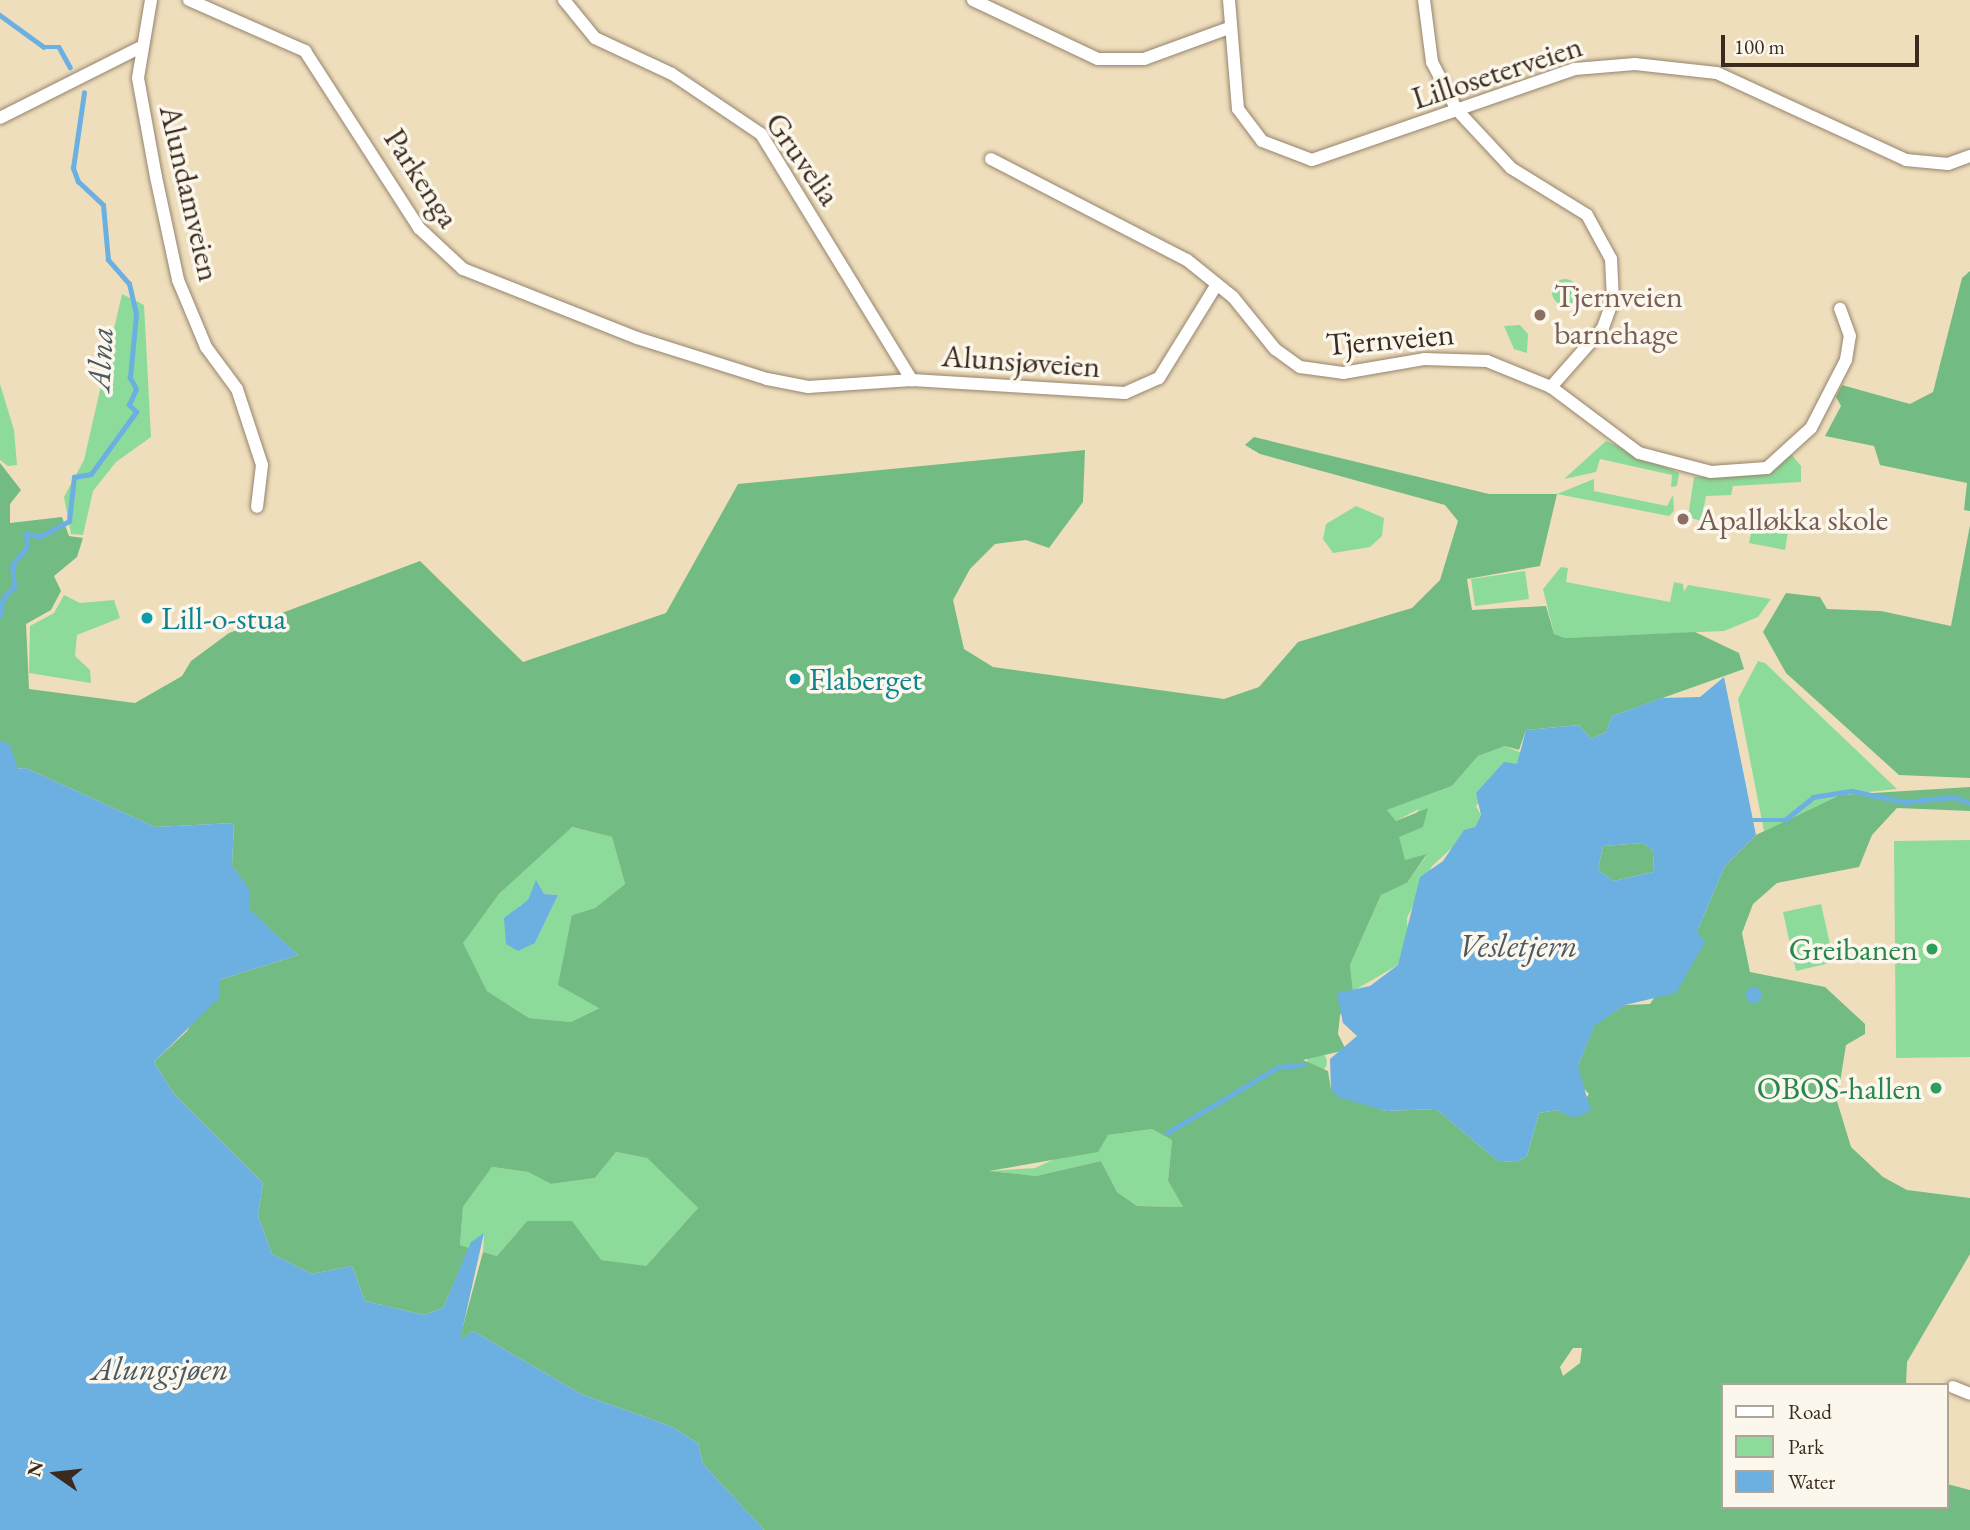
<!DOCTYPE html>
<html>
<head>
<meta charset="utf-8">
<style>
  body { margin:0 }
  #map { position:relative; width:1970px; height:1530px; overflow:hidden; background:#efdebc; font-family:"EB Garamond",serif }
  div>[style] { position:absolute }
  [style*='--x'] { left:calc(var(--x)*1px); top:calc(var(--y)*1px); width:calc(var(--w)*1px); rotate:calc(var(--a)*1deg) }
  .green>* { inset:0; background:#8ddb9a }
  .round { border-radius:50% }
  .forest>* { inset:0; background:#72bb82 }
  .water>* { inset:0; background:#6cb0e2 }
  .stream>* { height:4.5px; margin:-2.25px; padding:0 2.25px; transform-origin:2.25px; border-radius:2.25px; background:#6cb0e2 }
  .river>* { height:24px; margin:-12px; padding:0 12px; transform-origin:12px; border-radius:12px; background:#6cb0e2 }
  .roads { filter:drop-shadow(0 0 2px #95846d) drop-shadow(0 0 2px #95846d) }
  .minor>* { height:12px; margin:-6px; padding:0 6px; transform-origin:6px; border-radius:6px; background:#fff }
  .dots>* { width:19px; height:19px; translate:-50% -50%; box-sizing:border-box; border:4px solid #fbf7ec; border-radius:50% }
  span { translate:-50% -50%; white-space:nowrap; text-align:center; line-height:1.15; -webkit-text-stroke:7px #fbf7ec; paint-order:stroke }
  .street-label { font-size:32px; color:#3b2a1e }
  .education-label { font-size:32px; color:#785e54 }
  .left { translate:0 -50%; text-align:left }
  .culture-label { font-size:32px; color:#0d838f }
  .leisure-label { font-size:32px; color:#27864d }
  .right { translate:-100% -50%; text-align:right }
  .water-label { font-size:33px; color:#4c5963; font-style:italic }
  .legend { position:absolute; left:1721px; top:1383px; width:228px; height:126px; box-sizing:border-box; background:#fbf7ec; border:2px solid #aea59a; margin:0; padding:9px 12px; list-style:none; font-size:21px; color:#3b2a1e }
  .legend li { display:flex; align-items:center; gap:14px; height:35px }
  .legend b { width:35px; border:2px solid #aea59a }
  .north { position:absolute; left:21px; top:1439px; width:70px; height:70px; -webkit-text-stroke:5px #fbf7ec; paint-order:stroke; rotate:284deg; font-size:19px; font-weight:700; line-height:28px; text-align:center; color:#3b2a1e }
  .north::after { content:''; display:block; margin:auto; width:24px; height:32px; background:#3b2a1e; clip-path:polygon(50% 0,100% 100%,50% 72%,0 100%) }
  .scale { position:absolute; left:1721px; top:35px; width:198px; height:32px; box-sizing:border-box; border:4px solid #3b2a1e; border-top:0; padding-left:9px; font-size:21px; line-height:24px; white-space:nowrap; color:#3b2a1e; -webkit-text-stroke:5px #fbf7ec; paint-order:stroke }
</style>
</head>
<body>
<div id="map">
  <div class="green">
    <i class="round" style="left:1552px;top:279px;width:26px;height:26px"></i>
    <i style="clip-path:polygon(122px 294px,144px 305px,151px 437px,116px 462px,93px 491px,83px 535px,71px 534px,64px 497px,84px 460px)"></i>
    <i style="clip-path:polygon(1520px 325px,1528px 334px,1527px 353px,1514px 349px,1504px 326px)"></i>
    <i style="clip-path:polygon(0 384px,14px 430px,17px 465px,8px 466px,0 460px)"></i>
    <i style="clip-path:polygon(1606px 441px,1679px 473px,1677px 486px,1671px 487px,1672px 475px,1600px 459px,1596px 472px,1564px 479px)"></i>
    <i style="clip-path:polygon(1792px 455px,1801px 466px,1801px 482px,1733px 486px,1731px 495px,1706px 496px,1701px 521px,1688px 517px,1694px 477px,1742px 476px)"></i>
    <i style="clip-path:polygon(1594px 479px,1594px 491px,1667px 506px,1673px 495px,1674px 511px,1669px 516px,1557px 494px)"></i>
    <i style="clip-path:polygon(1356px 506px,1384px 518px,1382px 536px,1370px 547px,1333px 553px,1323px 539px,1326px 524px)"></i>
    <i style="clip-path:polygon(1754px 520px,1789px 526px,1785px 550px,1749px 543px)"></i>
    <i style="clip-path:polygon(1561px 567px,1568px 568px,1566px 582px,1670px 602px,1674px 582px,1683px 584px,1684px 592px,1688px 585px,1771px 599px,1758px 617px,1724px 631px,1565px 638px,1554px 634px,1543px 589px)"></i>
    <i style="clip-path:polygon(1525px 571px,1529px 599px,1475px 606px,1471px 579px)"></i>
    <i style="clip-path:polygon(64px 595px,80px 603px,114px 600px,120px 618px,77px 635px,75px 656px,90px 670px,91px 683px,29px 673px,30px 626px,54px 613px)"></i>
    <i style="clip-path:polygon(1758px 661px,1765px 663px,1897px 789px,1840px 795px,1764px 831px,1738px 699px)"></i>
    <i style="clip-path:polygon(1505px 746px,1522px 753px,1517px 764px,1476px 806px,1481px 815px,1475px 827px,1432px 866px,1407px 918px,1408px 939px,1398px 965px,1353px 991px,1350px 965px,1381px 895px,1407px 883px,1427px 855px,1405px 860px,1399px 852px,1399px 837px,1419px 809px,1396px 821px,1387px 810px,1452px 786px,1478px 756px)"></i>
    <i style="clip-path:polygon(evenodd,571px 827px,612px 837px,625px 884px,595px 908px,572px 915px,600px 1007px,571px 1022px,529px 1018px,487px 991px,462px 943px,499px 894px,571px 827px,544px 894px,558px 895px,535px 943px,519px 906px,544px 894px)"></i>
    <i style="clip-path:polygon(1970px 840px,1970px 1057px,1896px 1058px,1894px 841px)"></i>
    <i style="clip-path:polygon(1821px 904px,1834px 962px,1796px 971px,1783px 912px)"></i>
    <i class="round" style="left:1307px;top:1052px;width:20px;height:20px"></i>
    <i style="clip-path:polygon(1152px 1129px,1172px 1140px,1168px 1181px,1183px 1207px,1137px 1206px,1117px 1192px,1101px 1161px,1036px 1176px,989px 1171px,1035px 1168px,1108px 1135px)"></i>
    <i style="clip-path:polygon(616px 1152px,647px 1158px,698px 1208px,645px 1267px,601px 1260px,527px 1221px,497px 1256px,483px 1252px,484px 1234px,469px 1248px,460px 1246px,463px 1207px,492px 1167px,528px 1172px,551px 1184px,595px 1178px)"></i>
  </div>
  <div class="forest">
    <i style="clip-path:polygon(1970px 271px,1970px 511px,1964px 510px,1967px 483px,1880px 465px,1874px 446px,1825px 436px,1841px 406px,1836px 397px,1842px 385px,1910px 404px,1933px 392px,1962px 278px)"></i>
    <i style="clip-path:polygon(evenodd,1254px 437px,1489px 494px,1557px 494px,1540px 566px,1467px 579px,1472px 610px,1546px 606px,1554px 634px,1565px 638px,1695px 632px,1739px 653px,1744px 669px,1612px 716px,1606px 732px,1591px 739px,1579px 725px,1526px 730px,1519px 750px,1505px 746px,1478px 756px,1452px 786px,1387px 810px,1396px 821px,1428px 808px,1423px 827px,1399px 837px,1405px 860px,1427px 854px,1407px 883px,1381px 895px,1350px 965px,1353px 991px,1340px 1015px,1338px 1034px,1346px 1050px,1303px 1060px,1328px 1071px,1331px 1090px,1385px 1111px,1436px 1109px,1498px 1161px,1516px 1162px,1527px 1156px,1539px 1113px,1557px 1110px,1573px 1117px,1589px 1094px,1578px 1082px,1578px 1067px,1594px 1025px,1625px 1005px,1650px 1004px,1697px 931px,1725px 866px,1756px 835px,1840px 795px,1970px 787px,1970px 811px,1897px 808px,1872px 835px,1859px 867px,1777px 883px,1753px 904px,1742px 933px,1750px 972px,1825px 987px,1865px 1024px,1865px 1034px,1846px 1045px,1837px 1101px,1851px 1147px,1883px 1177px,1907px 1190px,1970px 1198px,1970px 1254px,1907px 1362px,1906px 1385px,1723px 1385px,1723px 1507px,1947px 1507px,1947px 1484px,1970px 1490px,1970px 1530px,764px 1530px,703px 1464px,698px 1443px,670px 1426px,581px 1394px,473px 1331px,459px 1341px,483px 1252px,497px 1256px,527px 1221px,572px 1221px,601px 1260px,646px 1266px,698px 1208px,647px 1158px,616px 1152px,595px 1178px,551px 1184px,528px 1172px,492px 1167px,463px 1207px,460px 1245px,469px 1248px,443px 1308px,424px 1315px,365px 1301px,352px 1266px,312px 1274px,272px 1254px,258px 1216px,263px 1183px,174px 1094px,154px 1062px,187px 1031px,219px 980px,298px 955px,248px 909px,249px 889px,232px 866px,234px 823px,155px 827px,26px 768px,0 770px,0 463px,21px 490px,10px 504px,10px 523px,62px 517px,69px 536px,83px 538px,77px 557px,54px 576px,61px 591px,51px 610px,26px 624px,29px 689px,135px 703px,182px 676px,191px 661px,229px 633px,420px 561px,523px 662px,666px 613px,738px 484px,1085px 450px,1083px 502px,1049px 548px,1026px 540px,995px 544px,970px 569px,953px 600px,964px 649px,993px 667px,1224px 699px,1259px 687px,1298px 642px,1412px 608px,1440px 580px,1458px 521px,1445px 505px,1260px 454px,1245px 445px,1254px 437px,572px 827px,612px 837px,625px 884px,595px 908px,572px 915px,558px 985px,599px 1008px,571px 1022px,529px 1018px,487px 991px,463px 943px,499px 894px,572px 827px,1254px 437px,1152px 1129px,1172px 1140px,1168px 1181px,1183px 1207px,1137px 1206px,1117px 1192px,1101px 1161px,1036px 1176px,989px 1171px,1098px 1152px,1108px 1135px,1152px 1129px,1254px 437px,1573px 1348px,1582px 1348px,1580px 1363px,1563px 1376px,1560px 1367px,1573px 1348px)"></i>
    <i style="clip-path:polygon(1970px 525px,1970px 778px,1899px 775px,1786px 673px,1763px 632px,1786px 593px,1820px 597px,1827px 609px,1881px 611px,1951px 626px)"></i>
    <i style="clip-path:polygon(1644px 843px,1654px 852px,1653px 872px,1614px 881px,1598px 870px,1603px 846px)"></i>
  </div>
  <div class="water">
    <i style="clip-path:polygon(evenodd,1724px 677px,1756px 835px,1725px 866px,1697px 931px,1705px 942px,1676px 993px,1625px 1005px,1594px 1026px,1578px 1067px,1591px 1111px,1573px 1118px,1557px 1110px,1539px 1113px,1527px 1156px,1516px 1162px,1498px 1161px,1436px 1109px,1386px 1111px,1338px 1097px,1331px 1090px,1330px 1059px,1357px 1036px,1343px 1023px,1337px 993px,1370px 986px,1398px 965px,1420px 877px,1443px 861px,1464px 830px,1475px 827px,1481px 815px,1476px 793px,1504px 762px,1517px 764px,1526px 730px,1579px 725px,1591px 739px,1606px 732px,1612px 716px,1662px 698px,1700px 697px,1724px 677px,1644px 843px,1654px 852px,1653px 872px,1614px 881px,1598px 870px,1603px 846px,1644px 843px)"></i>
    <i style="clip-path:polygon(26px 768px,155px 827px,234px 823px,232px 866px,249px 888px,249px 909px,298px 955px,219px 980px,219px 998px,154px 1062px,174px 1094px,263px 1183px,258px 1216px,272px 1254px,312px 1274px,352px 1266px,365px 1301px,424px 1315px,443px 1308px,471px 1242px,484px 1233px,460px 1340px,473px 1331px,581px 1394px,670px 1426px,698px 1443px,703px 1464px,764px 1530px,0 1530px,0 770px)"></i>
    <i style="clip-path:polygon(536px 880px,544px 894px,558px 895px,535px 943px,518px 951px,506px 944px,504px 918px,528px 900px)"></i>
    <i class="round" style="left:1746px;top:987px;width:16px;height:16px"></i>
  </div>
  <div class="stream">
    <i style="--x:0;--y:15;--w:54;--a:36"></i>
    <i style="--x:44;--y:47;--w:15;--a:0"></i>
    <i style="--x:59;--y:47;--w:23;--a:61"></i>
    <i style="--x:0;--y:616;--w:18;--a:-81"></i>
    <i style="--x:3;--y:598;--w:16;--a:-45"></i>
    <i style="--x:14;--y:587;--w:22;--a:-95"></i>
    <i style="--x:12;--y:565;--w:23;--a:-50"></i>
    <i style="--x:27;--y:547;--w:13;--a:-94"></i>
    <i style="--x:26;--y:534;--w:15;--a:8"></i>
    <i style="--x:41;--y:536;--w:32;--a:-28"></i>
    <i style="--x:69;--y:521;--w:44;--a:-83.5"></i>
    <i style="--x:74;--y:477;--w:17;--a:-10"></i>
    <i style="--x:91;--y:474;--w:77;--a:-54"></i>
    <i style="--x:136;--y:412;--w:10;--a:-135"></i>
    <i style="--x:129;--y:405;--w:17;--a:-66"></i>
    <i style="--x:136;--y:389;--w:13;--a:-119"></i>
    <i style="--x:130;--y:378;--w:64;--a:-84.6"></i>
    <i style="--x:136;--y:314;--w:31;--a:-103"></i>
    <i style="--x:129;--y:284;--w:32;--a:-131"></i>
    <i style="--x:108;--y:260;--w:55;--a:-95.2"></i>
    <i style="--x:103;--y:205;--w:34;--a:-137"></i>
    <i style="--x:78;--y:182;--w:15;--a:-110"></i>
    <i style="--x:73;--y:168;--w:76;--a:-81.7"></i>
    <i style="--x:1753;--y:820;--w:32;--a:0"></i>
    <i style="--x:1785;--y:820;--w:36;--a:-39"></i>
    <i style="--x:1813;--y:797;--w:39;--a:-9"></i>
    <i style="--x:1852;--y:791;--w:54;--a:11.7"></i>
    <i style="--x:1905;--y:802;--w:48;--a:-5.9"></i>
    <i style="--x:1953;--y:797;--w:18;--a:19"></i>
    <i style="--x:1167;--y:1133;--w:129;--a:-30.7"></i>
    <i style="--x:1278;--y:1067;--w:25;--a:-5"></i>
  </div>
  <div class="river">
    <i style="--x:0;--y:753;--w:18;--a:71"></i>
  </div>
  <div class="roads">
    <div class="minor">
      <i style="--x:151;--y:0;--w:79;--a:99.5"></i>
      <i style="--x:138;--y:78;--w:101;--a:79.7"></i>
      <i style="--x:156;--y:177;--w:105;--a:77.9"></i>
      <i style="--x:178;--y:280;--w:73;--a:67.3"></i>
      <i style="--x:206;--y:347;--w:52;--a:53.6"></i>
      <i style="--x:237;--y:389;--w:80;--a:71.8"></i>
      <i style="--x:262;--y:465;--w:42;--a:96.8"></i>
      <i style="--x:189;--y:0;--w:127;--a:23.7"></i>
      <i style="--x:305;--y:51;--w:211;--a:57.2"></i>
      <i style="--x:419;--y:228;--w:60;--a:43"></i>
      <i style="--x:463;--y:269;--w:187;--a:21.6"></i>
      <i style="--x:637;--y:338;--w:136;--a:17.5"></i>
      <i style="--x:767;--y:379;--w:42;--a:11"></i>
      <i style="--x:808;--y:387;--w:104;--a:-3.9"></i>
      <i style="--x:912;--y:380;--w:213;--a:3.5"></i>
      <i style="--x:1125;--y:393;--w:37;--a:-24"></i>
      <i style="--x:1159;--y:378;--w:110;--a:-58.3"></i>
      <i style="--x:564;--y:0;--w:49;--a:50.8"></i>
      <i style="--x:595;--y:38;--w:85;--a:25.1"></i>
      <i style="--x:672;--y:74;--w:107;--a:34"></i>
      <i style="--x:761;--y:134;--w:289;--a:58.5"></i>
      <i style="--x:973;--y:0;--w:138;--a:25.3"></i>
      <i style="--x:1098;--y:59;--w:46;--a:0"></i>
      <i style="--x:1144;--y:59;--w:90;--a:-20"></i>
      <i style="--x:1229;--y:0;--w:109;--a:85.3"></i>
      <i style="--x:1238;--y:109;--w:40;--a:53"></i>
      <i style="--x:1262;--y:141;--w:53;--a:20.8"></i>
      <i style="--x:1312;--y:160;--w:278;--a:-19.1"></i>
      <i style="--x:1575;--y:69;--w:60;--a:-4.8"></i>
      <i style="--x:1635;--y:64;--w:82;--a:6.3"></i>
      <i style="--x:1717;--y:73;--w:208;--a:24.7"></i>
      <i style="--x:1906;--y:160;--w:42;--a:5.4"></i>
      <i style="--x:1948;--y:164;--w:23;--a:-20"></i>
      <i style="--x:1424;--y:0;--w:63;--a:82.6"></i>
      <i style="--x:1432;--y:62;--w:54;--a:62.5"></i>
      <i style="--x:1457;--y:110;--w:79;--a:47"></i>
      <i style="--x:1511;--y:168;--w:89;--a:31.7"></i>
      <i style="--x:1587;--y:215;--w:50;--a:61.4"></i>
      <i style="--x:1611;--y:259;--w:41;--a:87.2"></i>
      <i style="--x:1613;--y:300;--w:30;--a:110"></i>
      <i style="--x:1603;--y:328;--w:79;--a:131.4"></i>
      <i style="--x:0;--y:118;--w:156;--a:-26.7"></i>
      <i style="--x:991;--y:159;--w:220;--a:27.3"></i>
      <i style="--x:1187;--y:260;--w:59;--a:38.8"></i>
      <i style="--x:1233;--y:297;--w:67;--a:51.1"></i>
      <i style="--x:1275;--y:349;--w:31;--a:36"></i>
      <i style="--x:1300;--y:367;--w:43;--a:7.9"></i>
      <i style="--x:1343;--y:373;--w:82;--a:-9.8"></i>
      <i style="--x:1424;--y:359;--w:63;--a:1.8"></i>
      <i style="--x:1487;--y:361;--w:69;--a:22.1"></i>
      <i style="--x:1551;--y:387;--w:110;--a:36.9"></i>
      <i style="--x:1639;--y:453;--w:74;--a:14.8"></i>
      <i style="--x:1711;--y:472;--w:56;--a:-4.1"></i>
      <i style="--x:1767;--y:468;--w:59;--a:-42.3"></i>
      <i style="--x:1811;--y:428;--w:76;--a:-62.8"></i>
      <i style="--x:1846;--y:360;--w:24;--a:-81"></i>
      <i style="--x:1850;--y:336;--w:29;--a:-110"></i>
      <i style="--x:1953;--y:1387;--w:18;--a:22"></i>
    </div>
  </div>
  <div class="dots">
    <i style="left:1540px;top:315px;background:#8d6e63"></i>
    <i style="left:1683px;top:519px;background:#8d6e63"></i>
    <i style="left:147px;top:618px;background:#0f9aa8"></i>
    <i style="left:795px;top:679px;background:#0f9aa8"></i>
    <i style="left:1932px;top:949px;background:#2e9e5b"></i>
    <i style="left:1936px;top:1088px;background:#2e9e5b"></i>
  </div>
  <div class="street-label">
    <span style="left:1497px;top:72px;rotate:-18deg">Lilloseterveien</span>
    <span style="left:803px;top:159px;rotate:55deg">Gruvelia</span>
    <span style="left:422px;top:178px;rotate:57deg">Parkenga</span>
    <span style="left:190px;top:193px;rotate:77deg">Alundamveien</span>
    <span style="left:1390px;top:339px;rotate:-5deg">Tjernveien</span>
    <span style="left:1021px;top:361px;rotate:4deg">Alunsjøveien</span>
  </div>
  <div class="education-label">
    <span class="left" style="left:1554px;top:315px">Tjernveien<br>barnehage</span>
    <span class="left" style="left:1697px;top:519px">Apalløkka skole</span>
  </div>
  <div class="culture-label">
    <span class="left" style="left:161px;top:618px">Lill-o-stua</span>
    <span class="left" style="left:809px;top:679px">Flaberget</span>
  </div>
  <div class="leisure-label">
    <span class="right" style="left:1918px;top:949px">Greibanen</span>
    <span class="right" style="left:1922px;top:1088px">OBOS-hallen</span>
  </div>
  <div class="water-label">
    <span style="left:100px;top:359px;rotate:-87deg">Alna</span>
    <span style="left:1518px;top:946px">Vesletjern</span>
    <span style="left:160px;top:1369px">Alungsjøen</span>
  </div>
  <ul class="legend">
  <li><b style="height:9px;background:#fff"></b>Road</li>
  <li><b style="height:19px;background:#8ddb9a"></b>Park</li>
  <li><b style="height:19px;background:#6cb0e2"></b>Water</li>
  </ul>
  <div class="north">N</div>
  <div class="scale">100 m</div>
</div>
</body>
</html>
